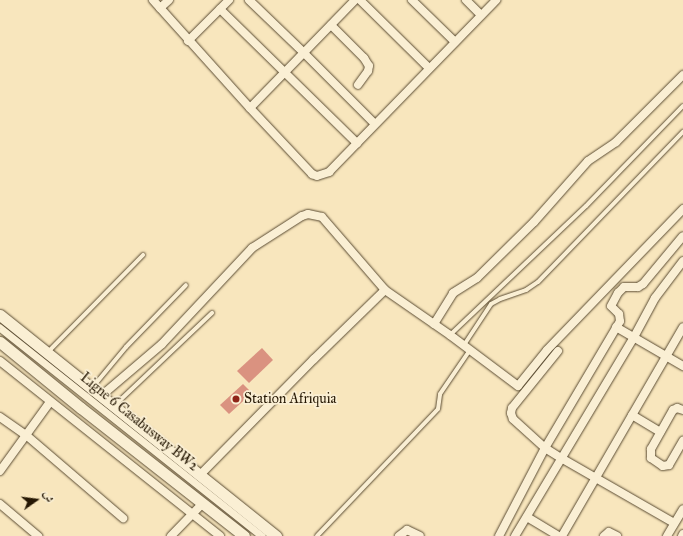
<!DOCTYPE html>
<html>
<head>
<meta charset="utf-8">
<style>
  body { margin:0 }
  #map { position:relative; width:683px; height:536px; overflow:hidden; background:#f8e6bd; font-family:"IM FELL Great Primer",Amiri,serif }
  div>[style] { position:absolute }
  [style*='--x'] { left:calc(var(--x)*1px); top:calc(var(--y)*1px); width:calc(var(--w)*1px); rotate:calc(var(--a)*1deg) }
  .building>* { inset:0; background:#da9280 }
  .roads { filter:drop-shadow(0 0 1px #5a4b32) drop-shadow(0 0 1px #5a4b32) }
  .service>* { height:4px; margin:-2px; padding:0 2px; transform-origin:2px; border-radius:2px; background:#faefd4 }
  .minor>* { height:8px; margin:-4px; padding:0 4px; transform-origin:4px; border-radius:4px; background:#faefd4 }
  .secondary>* { height:11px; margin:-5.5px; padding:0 5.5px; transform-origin:5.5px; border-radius:5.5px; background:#faefd4 }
  .dots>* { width:11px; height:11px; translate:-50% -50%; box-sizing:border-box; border:2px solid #faefd4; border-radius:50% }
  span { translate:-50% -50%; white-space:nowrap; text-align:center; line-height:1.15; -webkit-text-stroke:3.5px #faefd4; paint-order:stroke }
  .poi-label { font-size:14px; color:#251703 }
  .left { translate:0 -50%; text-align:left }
  .street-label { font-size:14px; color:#251703 }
  .north { position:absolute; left:16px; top:480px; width:40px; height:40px; -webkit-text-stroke:3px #faefd4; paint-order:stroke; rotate:76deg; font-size:11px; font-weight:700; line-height:16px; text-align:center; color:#251703 }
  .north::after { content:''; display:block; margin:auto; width:14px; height:18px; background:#251703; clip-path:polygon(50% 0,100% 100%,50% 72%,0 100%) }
</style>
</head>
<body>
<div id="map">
  <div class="building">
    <i style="clip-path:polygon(262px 348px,273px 360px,249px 383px,237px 371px)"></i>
    <i style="clip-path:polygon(243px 384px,252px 393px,229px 414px,220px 405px)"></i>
  </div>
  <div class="roads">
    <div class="service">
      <i style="--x:0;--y:326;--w:337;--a:38.5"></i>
      <i style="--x:0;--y:330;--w:331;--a:38.5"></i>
      <i style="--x:450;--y:335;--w:187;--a:-43.5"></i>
      <i style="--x:586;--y:206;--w:139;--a:-45.9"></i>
      <i style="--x:464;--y:345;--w:49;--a:-56.6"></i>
      <i style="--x:491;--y:304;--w:10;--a:-29"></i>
      <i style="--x:500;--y:299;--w:28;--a:-19"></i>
      <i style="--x:526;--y:290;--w:14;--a:-34"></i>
      <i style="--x:538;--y:282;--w:209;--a:-46"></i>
      <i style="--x:48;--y:352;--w:136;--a:-45.6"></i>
      <i style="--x:92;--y:388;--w:53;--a:-50.3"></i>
      <i style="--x:126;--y:347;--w:86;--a:-45.9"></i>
      <i style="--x:115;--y:405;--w:134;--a:-43.5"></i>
      <i style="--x:317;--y:536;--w:175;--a:-46.4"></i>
      <i style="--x:438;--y:409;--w:15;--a:-82"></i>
      <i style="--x:440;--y:394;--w:53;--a:-55.7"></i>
    </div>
    <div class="minor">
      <i style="--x:153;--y:0;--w:145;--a:48.1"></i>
      <i style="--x:250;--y:108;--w:91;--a:46.8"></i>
      <i style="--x:312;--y:174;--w:5;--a:22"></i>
      <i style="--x:317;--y:176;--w:13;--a:-18"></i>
      <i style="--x:329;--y:172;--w:240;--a:-45.8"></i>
      <i style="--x:249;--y:0;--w:76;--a:43.9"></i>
      <i style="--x:304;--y:53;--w:100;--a:45"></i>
      <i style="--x:360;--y:0;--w:97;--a:44.6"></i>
      <i style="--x:412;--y:0;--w:60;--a:44.3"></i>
      <i style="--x:466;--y:0;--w:21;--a:45"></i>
      <i style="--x:160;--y:8;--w:12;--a:-42"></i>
      <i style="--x:220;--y:9;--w:192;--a:44.4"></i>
      <i style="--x:331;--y:25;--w:47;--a:45"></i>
      <i style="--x:364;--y:58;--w:9;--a:58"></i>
      <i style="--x:369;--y:66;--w:5;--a:101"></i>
      <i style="--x:368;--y:71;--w:17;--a:126"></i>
      <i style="--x:188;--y:41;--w:58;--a:-45"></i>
      <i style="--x:250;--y:108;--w:151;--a:-45.8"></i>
      <i style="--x:434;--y:324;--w:36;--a:-58"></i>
      <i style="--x:453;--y:293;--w:28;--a:-32"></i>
      <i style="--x:477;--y:278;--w:80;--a:-44.5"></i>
      <i style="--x:534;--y:222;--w:81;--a:-48.5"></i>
      <i style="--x:588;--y:161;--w:34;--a:-34"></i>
      <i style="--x:616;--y:142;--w:95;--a:-45"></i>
      <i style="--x:616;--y:327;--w:78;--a:30.2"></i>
      <i style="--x:558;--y:351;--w:73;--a:128.9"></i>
      <i style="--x:512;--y:408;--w:5;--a:101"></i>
      <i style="--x:511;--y:413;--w:6;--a:72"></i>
      <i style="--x:513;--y:419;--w:43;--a:42.2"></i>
      <i style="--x:545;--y:448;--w:19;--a:32"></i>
      <i style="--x:561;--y:458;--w:130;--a:29.9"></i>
      <i style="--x:0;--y:361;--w:281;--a:38.5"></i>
      <i style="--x:101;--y:396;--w:80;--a:-40.4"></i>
      <i style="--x:162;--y:344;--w:132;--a:-46.8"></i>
      <i style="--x:252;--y:248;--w:59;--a:-32.6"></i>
      <i style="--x:302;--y:216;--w:6;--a:-18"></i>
      <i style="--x:308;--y:214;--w:14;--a:12"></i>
      <i style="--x:322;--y:217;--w:96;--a:49.2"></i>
      <i style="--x:385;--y:290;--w:79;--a:34.7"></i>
      <i style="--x:450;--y:335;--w:85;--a:36.9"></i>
      <i style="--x:518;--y:386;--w:46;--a:-51.1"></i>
      <i style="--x:547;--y:350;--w:196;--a:-46"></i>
      <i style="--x:683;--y:410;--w:6;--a:-162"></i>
      <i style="--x:677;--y:408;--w:4;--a:153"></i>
      <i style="--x:673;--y:410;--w:45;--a:119.4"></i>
      <i style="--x:651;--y:449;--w:9;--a:90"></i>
      <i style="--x:651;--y:458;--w:14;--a:34"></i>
      <i style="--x:663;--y:466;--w:6;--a:-9"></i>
      <i style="--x:669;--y:465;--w:28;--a:-60"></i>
      <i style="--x:632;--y:415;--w:33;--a:31"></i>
      <i style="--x:0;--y:417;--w:32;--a:35"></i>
      <i style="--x:26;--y:435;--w:128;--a:40.6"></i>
      <i style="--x:0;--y:471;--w:85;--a:-54.1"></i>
      <i style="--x:199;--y:476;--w:164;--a:-45.5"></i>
      <i style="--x:314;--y:359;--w:99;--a:-44.2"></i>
      <i style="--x:0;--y:504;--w:50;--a:40.1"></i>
      <i style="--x:527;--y:517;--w:37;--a:31"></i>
      <i style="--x:171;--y:536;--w:46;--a:-45.9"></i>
      <i style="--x:399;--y:536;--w:10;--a:-37"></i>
      <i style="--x:407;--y:530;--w:14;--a:25"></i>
      <i style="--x:499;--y:536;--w:99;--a:-62.4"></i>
      <i style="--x:545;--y:448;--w:147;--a:-59.4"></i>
      <i style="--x:620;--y:321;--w:7;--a:-98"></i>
      <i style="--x:619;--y:314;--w:11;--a:-135"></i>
      <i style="--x:611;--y:306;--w:15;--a:-62"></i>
      <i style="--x:618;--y:293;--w:8;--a:-45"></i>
      <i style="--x:624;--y:287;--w:14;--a:0"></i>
      <i style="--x:638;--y:287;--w:6;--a:-31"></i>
      <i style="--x:643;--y:284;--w:62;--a:-50.2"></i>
      <i style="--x:515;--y:536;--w:232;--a:-59.1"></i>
      <i style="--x:634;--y:337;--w:44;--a:-61.7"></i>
      <i style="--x:655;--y:298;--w:46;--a:-52.9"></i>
      <i style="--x:562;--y:536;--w:241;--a:-59.9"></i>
      <i style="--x:604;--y:536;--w:6;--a:-39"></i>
      <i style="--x:609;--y:532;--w:9;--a:27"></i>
      <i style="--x:667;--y:536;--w:31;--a:-59"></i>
      <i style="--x:682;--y:536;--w:2;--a:-63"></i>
    </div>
    <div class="secondary">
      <i style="--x:0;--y:315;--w:354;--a:38.7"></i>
      <i style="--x:0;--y:342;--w:104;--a:39.2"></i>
      <i style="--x:81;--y:408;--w:207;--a:38.1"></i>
    </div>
  </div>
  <div class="dots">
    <i style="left:236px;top:399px;background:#8f2418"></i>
  </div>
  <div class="poi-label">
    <span class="left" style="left:244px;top:399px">Station Afriquia</span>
  </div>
  <div class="street-label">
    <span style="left:139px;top:422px;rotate:39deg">Ligne 6 Casabusway BW2</span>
  </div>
  <div class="north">ش</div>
</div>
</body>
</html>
